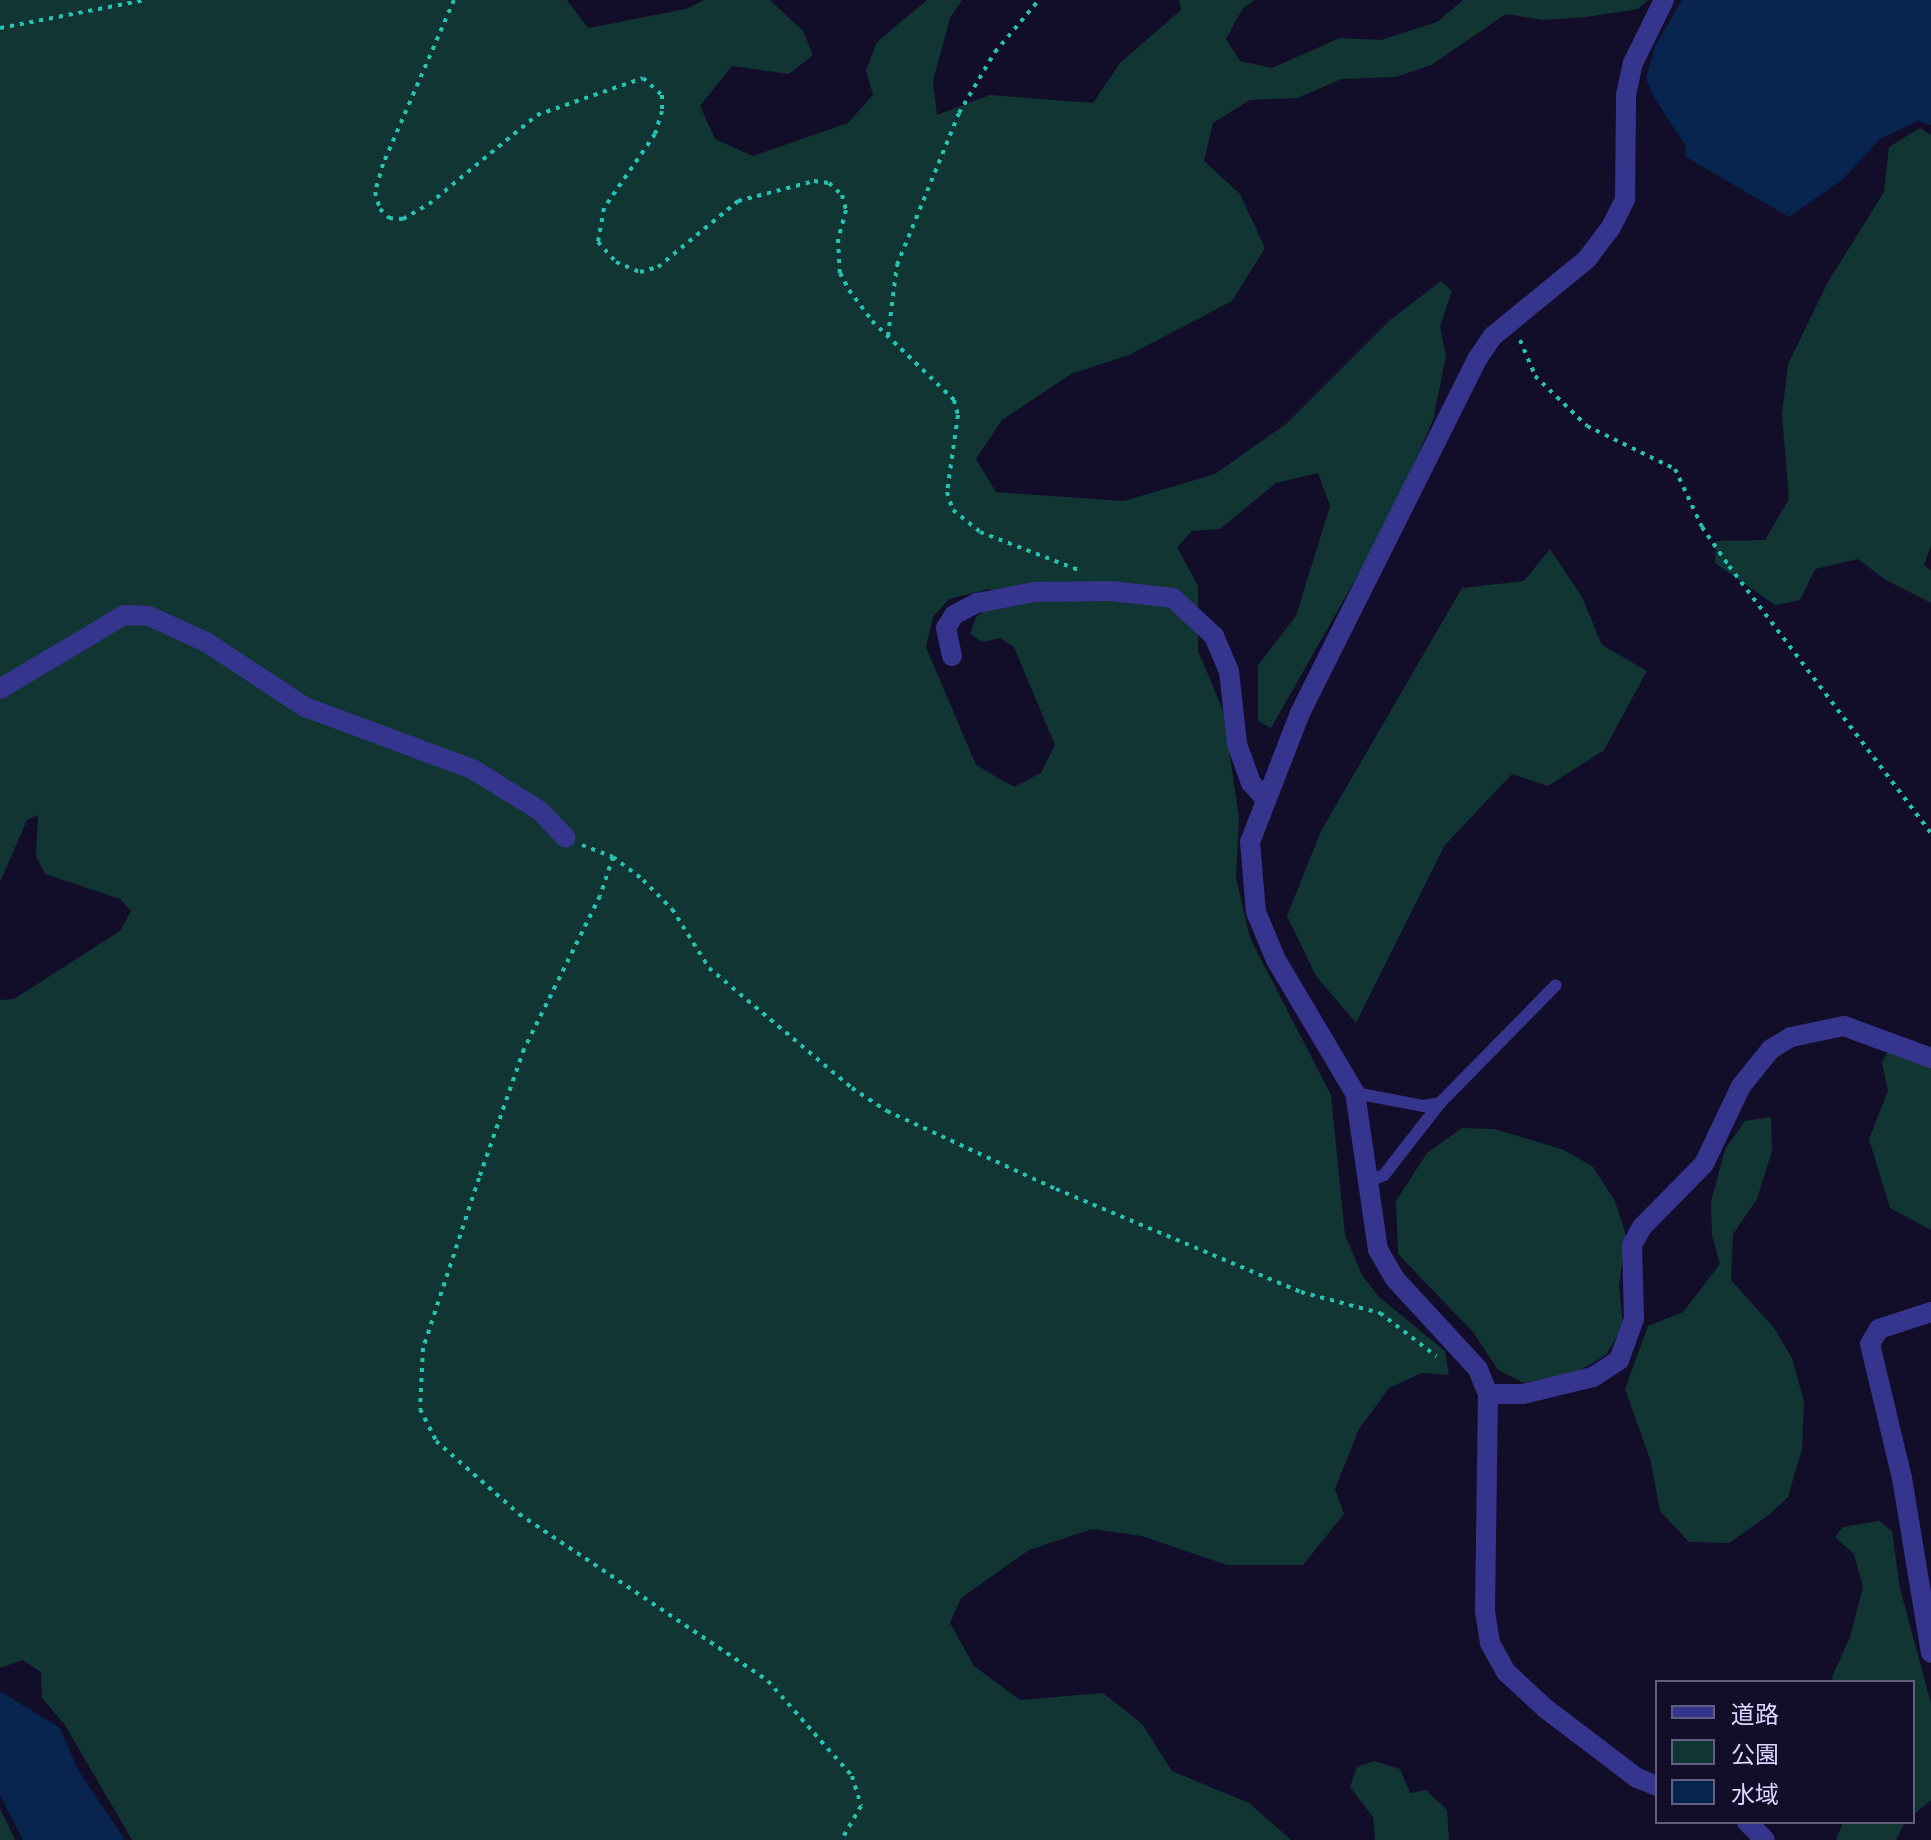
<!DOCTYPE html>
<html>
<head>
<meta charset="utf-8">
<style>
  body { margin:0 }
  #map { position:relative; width:1931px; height:1840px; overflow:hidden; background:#120e2a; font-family:"Archivo Narrow","Noto Sans JP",sans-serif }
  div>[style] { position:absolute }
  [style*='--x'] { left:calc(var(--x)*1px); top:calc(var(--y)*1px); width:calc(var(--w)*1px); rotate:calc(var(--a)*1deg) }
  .green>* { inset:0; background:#113532 }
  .water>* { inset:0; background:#08254f }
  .path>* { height:4px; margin-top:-2px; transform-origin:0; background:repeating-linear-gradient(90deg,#25c5b6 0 4px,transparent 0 10px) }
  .service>* { height:12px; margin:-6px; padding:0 6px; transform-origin:6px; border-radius:6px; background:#35358d }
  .minor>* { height:20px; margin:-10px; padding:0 10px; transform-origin:10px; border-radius:10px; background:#35358d }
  span { translate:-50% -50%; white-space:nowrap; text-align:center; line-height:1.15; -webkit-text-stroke:6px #120e2a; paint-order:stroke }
  .legend { position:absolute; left:1655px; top:1680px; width:260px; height:144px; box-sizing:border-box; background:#120e2a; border:2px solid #625e7f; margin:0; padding:10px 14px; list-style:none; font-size:24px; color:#dad7ff }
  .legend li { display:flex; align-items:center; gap:16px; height:40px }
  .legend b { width:40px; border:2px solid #625e7f }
</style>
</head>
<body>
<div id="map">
  <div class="green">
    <i style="clip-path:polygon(evenodd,0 0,567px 0,588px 28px,686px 9px,704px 0,770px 0,803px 31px,813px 55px,789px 74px,732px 66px,700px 106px,715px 139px,753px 156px,848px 123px,873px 95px,866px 71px,877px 42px,927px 0,962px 0,950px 18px,933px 81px,937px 115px,990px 95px,1093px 103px,1120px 63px,1181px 10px,1179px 0,1255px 0,1243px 8px,1226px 39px,1240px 61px,1272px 68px,1340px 38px,1381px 40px,1437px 22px,1463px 0,1648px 0,1638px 9px,1586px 17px,1543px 20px,1506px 14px,1431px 65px,1396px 77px,1342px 79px,1297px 98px,1250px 100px,1213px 123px,1204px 161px,1240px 194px,1265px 248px,1232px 301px,1129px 355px,1071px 374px,1002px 420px,976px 459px,996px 492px,1124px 501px,1215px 474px,1286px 424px,1390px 320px,1441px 281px,1452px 291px,1440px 326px,1446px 356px,1433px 420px,1388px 522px,1271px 728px,1258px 721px,1258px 665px,1296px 616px,1330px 506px,1318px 473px,1276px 483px,1220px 529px,1192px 531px,1177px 547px,1198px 586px,1198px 651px,1223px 710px,1239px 817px,1236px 878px,1250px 938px,1331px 1095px,1345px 1235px,1362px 1275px,1379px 1297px,1445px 1351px,1449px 1375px,1422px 1373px,1389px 1388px,1359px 1429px,1335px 1489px,1344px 1514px,1303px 1565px,1227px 1565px,1142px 1536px,1092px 1529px,1029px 1550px,961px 1598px,950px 1623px,974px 1666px,1020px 1700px,1103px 1693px,1142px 1724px,1172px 1771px,1249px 1803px,1291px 1840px,132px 1840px,65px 1725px,42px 1698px,41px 1672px,22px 1660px,0 1668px,0 1000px,14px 999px,120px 931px,131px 911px,120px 899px,45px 874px,36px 856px,38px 815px,27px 820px,0 882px,0 0,989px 589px,1002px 598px,976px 617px,970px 634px,983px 642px,1000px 638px,1014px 647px,1055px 745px,1041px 773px,1014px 787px,976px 765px,926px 647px,933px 617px,949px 599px,989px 589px)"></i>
    <i style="clip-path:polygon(1920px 128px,1931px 135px,1931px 546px,1924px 565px,1931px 571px,1931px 603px,1884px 579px,1858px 559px,1815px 569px,1800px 600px,1775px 605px,1715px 563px,1716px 541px,1765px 540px,1789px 499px,1782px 415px,1788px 364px,1828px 282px,1884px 192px,1889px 147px)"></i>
    <i style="clip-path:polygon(1550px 549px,1582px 597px,1602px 645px,1647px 671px,1604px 750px,1548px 786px,1512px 774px,1445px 845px,1356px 1023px,1316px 976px,1287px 916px,1321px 831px,1462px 588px,1524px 581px)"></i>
    <i style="clip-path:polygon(1888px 1051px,1931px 1066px,1931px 1230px,1890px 1208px,1869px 1139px,1888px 1091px,1882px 1062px)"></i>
    <i style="clip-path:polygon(1771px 1117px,1772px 1151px,1757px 1199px,1733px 1234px,1731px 1280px,1774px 1328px,1792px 1358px,1804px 1402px,1802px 1449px,1788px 1497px,1770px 1514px,1729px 1543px,1689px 1542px,1660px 1511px,1651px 1462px,1625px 1389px,1648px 1326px,1683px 1312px,1720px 1264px,1712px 1235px,1711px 1202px,1725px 1149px,1745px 1121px)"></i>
    <i style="clip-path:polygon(1462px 1128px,1495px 1129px,1564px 1150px,1593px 1167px,1615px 1201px,1626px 1236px,1619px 1285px,1623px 1326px,1606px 1355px,1577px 1372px,1524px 1383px,1498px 1370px,1473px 1332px,1398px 1254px,1396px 1201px,1427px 1153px)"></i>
    <i style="clip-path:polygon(1879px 1521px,1892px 1531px,1900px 1589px,1931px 1703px,1931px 1800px,1913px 1815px,1913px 1682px,1833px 1682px,1832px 1677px,1850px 1637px,1863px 1587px,1854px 1554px,1835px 1537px,1843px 1527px)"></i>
    <i style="clip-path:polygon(1374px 1761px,1400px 1769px,1410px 1793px,1426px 1790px,1447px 1810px,1449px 1840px,1375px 1840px,1373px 1817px,1350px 1787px,1357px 1767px)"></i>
    <i style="clip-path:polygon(0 1808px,15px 1840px,0 1840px)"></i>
    <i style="clip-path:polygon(1843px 1822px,1905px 1822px,1896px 1840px,1836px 1840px)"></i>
  </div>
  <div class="water">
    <i style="clip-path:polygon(1682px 0,1931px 0,1931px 125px,1918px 121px,1880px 139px,1842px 180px,1789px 217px,1686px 157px,1685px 145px,1655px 99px,1646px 79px,1655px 46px)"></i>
    <i style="clip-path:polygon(0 1691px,60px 1728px,78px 1770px,125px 1840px,23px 1840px,0 1795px)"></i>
  </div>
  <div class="path">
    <i style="--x:454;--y:0;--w:179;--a:113.4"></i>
    <i style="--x:383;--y:164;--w:29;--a:106"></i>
    <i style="--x:375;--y:192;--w:18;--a:74"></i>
    <i style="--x:380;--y:209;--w:13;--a:45"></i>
    <i style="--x:389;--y:218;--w:14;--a:4"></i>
    <i style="--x:403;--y:219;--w:30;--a:-30"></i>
    <i style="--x:429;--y:204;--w:140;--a:-39.5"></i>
    <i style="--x:537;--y:115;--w:112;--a:-19.2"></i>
    <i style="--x:643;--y:78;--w:25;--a:42"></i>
    <i style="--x:662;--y:95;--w:16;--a:90"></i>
    <i style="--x:662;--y:111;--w:24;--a:107"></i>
    <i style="--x:655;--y:134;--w:90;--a:124.6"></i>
    <i style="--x:604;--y:208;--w:35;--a:100"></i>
    <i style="--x:598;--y:242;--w:27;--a:48"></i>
    <i style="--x:616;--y:262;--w:26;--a:23"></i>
    <i style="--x:640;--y:272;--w:19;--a:-16"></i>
    <i style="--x:658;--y:267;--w:104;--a:-39.5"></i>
    <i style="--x:738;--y:201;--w:79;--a:-14.7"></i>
    <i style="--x:814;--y:181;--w:15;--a:8"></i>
    <i style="--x:829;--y:183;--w:18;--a:43"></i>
    <i style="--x:842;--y:195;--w:16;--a:75"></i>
    <i style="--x:846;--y:210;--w:30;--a:105"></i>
    <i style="--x:838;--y:239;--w:34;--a:87"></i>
    <i style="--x:840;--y:273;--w:19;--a:62"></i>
    <i style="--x:849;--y:290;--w:39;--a:53"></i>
    <i style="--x:872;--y:321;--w:114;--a:43.9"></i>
    <i style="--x:954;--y:400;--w:16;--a:75"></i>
    <i style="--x:958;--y:415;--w:78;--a:98.1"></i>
    <i style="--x:947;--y:492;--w:19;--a:72"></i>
    <i style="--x:953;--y:510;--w:35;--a:39"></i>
    <i style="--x:980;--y:532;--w:108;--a:21.1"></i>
    <i style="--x:0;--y:28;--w:149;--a:-10.9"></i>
    <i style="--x:888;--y:336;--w:72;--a:-82.8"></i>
    <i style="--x:897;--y:265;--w:164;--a:-67.8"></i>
    <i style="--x:959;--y:113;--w:71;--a:-59.5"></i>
    <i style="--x:995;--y:52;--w:68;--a:-49.8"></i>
    <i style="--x:1520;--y:340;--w:39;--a:67"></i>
    <i style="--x:1535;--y:376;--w:72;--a:43.9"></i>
    <i style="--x:1587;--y:426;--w:98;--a:26"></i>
    <i style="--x:1675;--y:469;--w:64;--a:65"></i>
    <i style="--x:1702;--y:527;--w:47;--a:55.3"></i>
    <i style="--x:1729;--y:566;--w:335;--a:52.9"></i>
    <i style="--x:582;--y:845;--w:33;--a:21"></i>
    <i style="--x:613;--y:857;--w:38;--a:37"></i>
    <i style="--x:643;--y:880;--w:41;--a:45"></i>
    <i style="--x:672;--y:909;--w:70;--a:57.9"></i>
    <i style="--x:709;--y:968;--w:187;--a:40"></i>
    <i style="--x:852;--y:1088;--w:42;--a:33.3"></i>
    <i style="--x:887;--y:1111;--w:186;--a:24.8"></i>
    <i style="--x:1056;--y:1189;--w:266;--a:22.8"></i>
    <i style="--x:1301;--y:1292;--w:82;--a:14.9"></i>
    <i style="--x:1380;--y:1313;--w:71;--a:37.5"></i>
    <i style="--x:613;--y:857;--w:41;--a:108.4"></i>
    <i style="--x:600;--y:896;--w:171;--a:116.4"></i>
    <i style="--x:524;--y:1049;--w:137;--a:109.2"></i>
    <i style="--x:479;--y:1178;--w:179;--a:108.2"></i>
    <i style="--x:423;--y:1348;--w:61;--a:92.8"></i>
    <i style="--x:420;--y:1409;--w:36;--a:63"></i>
    <i style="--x:436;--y:1441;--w:111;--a:41.3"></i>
    <i style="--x:519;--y:1514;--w:300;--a:33.8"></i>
    <i style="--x:768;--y:1681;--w:127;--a:48.5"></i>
    <i style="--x:852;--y:1776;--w:31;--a:73"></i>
    <i style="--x:861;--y:1806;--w:39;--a:120"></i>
  </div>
  <div class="service">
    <i style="--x:1355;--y:1093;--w:69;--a:10.8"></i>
    <i style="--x:1423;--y:1106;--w:17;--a:-10"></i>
    <i style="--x:1368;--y:1182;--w:17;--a:-24"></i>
    <i style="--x:1384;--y:1175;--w:91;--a:-52.1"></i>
    <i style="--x:1440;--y:1103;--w:165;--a:-45.5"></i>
  </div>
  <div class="minor">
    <i style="--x:952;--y:656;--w:29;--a:-102"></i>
    <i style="--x:946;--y:628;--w:15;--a:-58"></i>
    <i style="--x:954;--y:615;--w:26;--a:-28"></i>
    <i style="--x:977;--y:603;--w:58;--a:-10.9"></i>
    <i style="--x:1034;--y:592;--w:76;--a:-0.8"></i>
    <i style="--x:1110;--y:591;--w:63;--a:6.3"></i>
    <i style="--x:1173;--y:598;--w:56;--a:42.8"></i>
    <i style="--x:1214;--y:636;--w:38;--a:67"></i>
    <i style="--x:1229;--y:671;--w:73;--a:83.7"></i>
    <i style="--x:1237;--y:744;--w:41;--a:70.3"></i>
    <i style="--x:1251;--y:783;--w:18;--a:47"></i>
    <i style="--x:0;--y:689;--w:144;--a:-30.8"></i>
    <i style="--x:124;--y:615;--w:25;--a:2"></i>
    <i style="--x:149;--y:616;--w:63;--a:24.5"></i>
    <i style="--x:206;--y:642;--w:118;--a:33.3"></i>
    <i style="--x:305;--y:707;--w:180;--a:20.4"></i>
    <i style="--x:474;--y:770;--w:78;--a:31.8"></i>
    <i style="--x:540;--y:811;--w:37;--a:46"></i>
    <i style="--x:1931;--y:1312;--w:55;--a:161.9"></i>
    <i style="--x:1879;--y:1329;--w:17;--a:121"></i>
    <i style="--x:1870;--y:1344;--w:138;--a:76.6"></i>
    <i style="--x:1902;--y:1478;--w:177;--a:80.6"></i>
    <i style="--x:1488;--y:1394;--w:35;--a:0"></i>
    <i style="--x:1523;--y:1394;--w:72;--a:-13.7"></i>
    <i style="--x:1593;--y:1377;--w:31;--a:-33"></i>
    <i style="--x:1619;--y:1360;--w:44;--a:-69.9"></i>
    <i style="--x:1634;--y:1319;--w:74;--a:-91.5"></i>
    <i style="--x:1632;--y:1245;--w:21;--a:-61"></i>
    <i style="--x:1642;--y:1227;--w:88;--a:-45.5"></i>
    <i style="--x:1704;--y:1164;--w:86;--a:-64.6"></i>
    <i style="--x:1741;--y:1086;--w:48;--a:-51"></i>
    <i style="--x:1771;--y:1049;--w:23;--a:-31"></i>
    <i style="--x:1791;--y:1037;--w:54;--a:-11.7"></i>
    <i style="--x:1844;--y:1026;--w:93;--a:20.2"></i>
    <i style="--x:1657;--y:1786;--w:22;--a:-158"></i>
    <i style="--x:1637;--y:1778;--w:114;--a:-142.8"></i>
    <i style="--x:1546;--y:1709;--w:54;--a:-137.2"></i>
    <i style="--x:1506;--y:1672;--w:33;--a:-119"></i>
    <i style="--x:1490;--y:1643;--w:33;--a:-99"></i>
    <i style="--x:1485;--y:1610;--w:216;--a:-89.2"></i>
    <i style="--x:1488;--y:1394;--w:27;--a:-112"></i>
    <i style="--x:1478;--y:1369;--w:122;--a:-132.7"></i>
    <i style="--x:1395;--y:1279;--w:34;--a:-120"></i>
    <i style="--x:1378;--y:1250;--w:159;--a:-98.3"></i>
    <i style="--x:1355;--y:1093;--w:155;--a:-120.7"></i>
    <i style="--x:1276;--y:960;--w:52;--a:-112.6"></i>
    <i style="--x:1256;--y:912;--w:70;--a:-94.9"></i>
    <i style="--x:1250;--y:842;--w:138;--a:-68.8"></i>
    <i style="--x:1300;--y:713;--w:397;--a:-63.4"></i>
    <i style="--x:1478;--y:358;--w:27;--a:-56"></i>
    <i style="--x:1493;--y:336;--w:122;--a:-39.3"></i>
    <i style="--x:1587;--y:259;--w:38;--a:-53"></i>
    <i style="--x:1610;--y:229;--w:34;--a:-63"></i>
    <i style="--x:1625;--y:199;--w:104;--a:-89.4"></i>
    <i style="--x:1626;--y:95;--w:33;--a:-78"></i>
    <i style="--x:1633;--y:63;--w:70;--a:-63.8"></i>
    <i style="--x:1747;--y:1822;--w:25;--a:45"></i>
  </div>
  <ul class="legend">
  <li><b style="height:10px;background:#35358d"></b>道路</li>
  <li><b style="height:22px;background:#113532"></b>公園</li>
  <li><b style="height:22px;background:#08254f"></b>水域</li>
  </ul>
</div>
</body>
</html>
